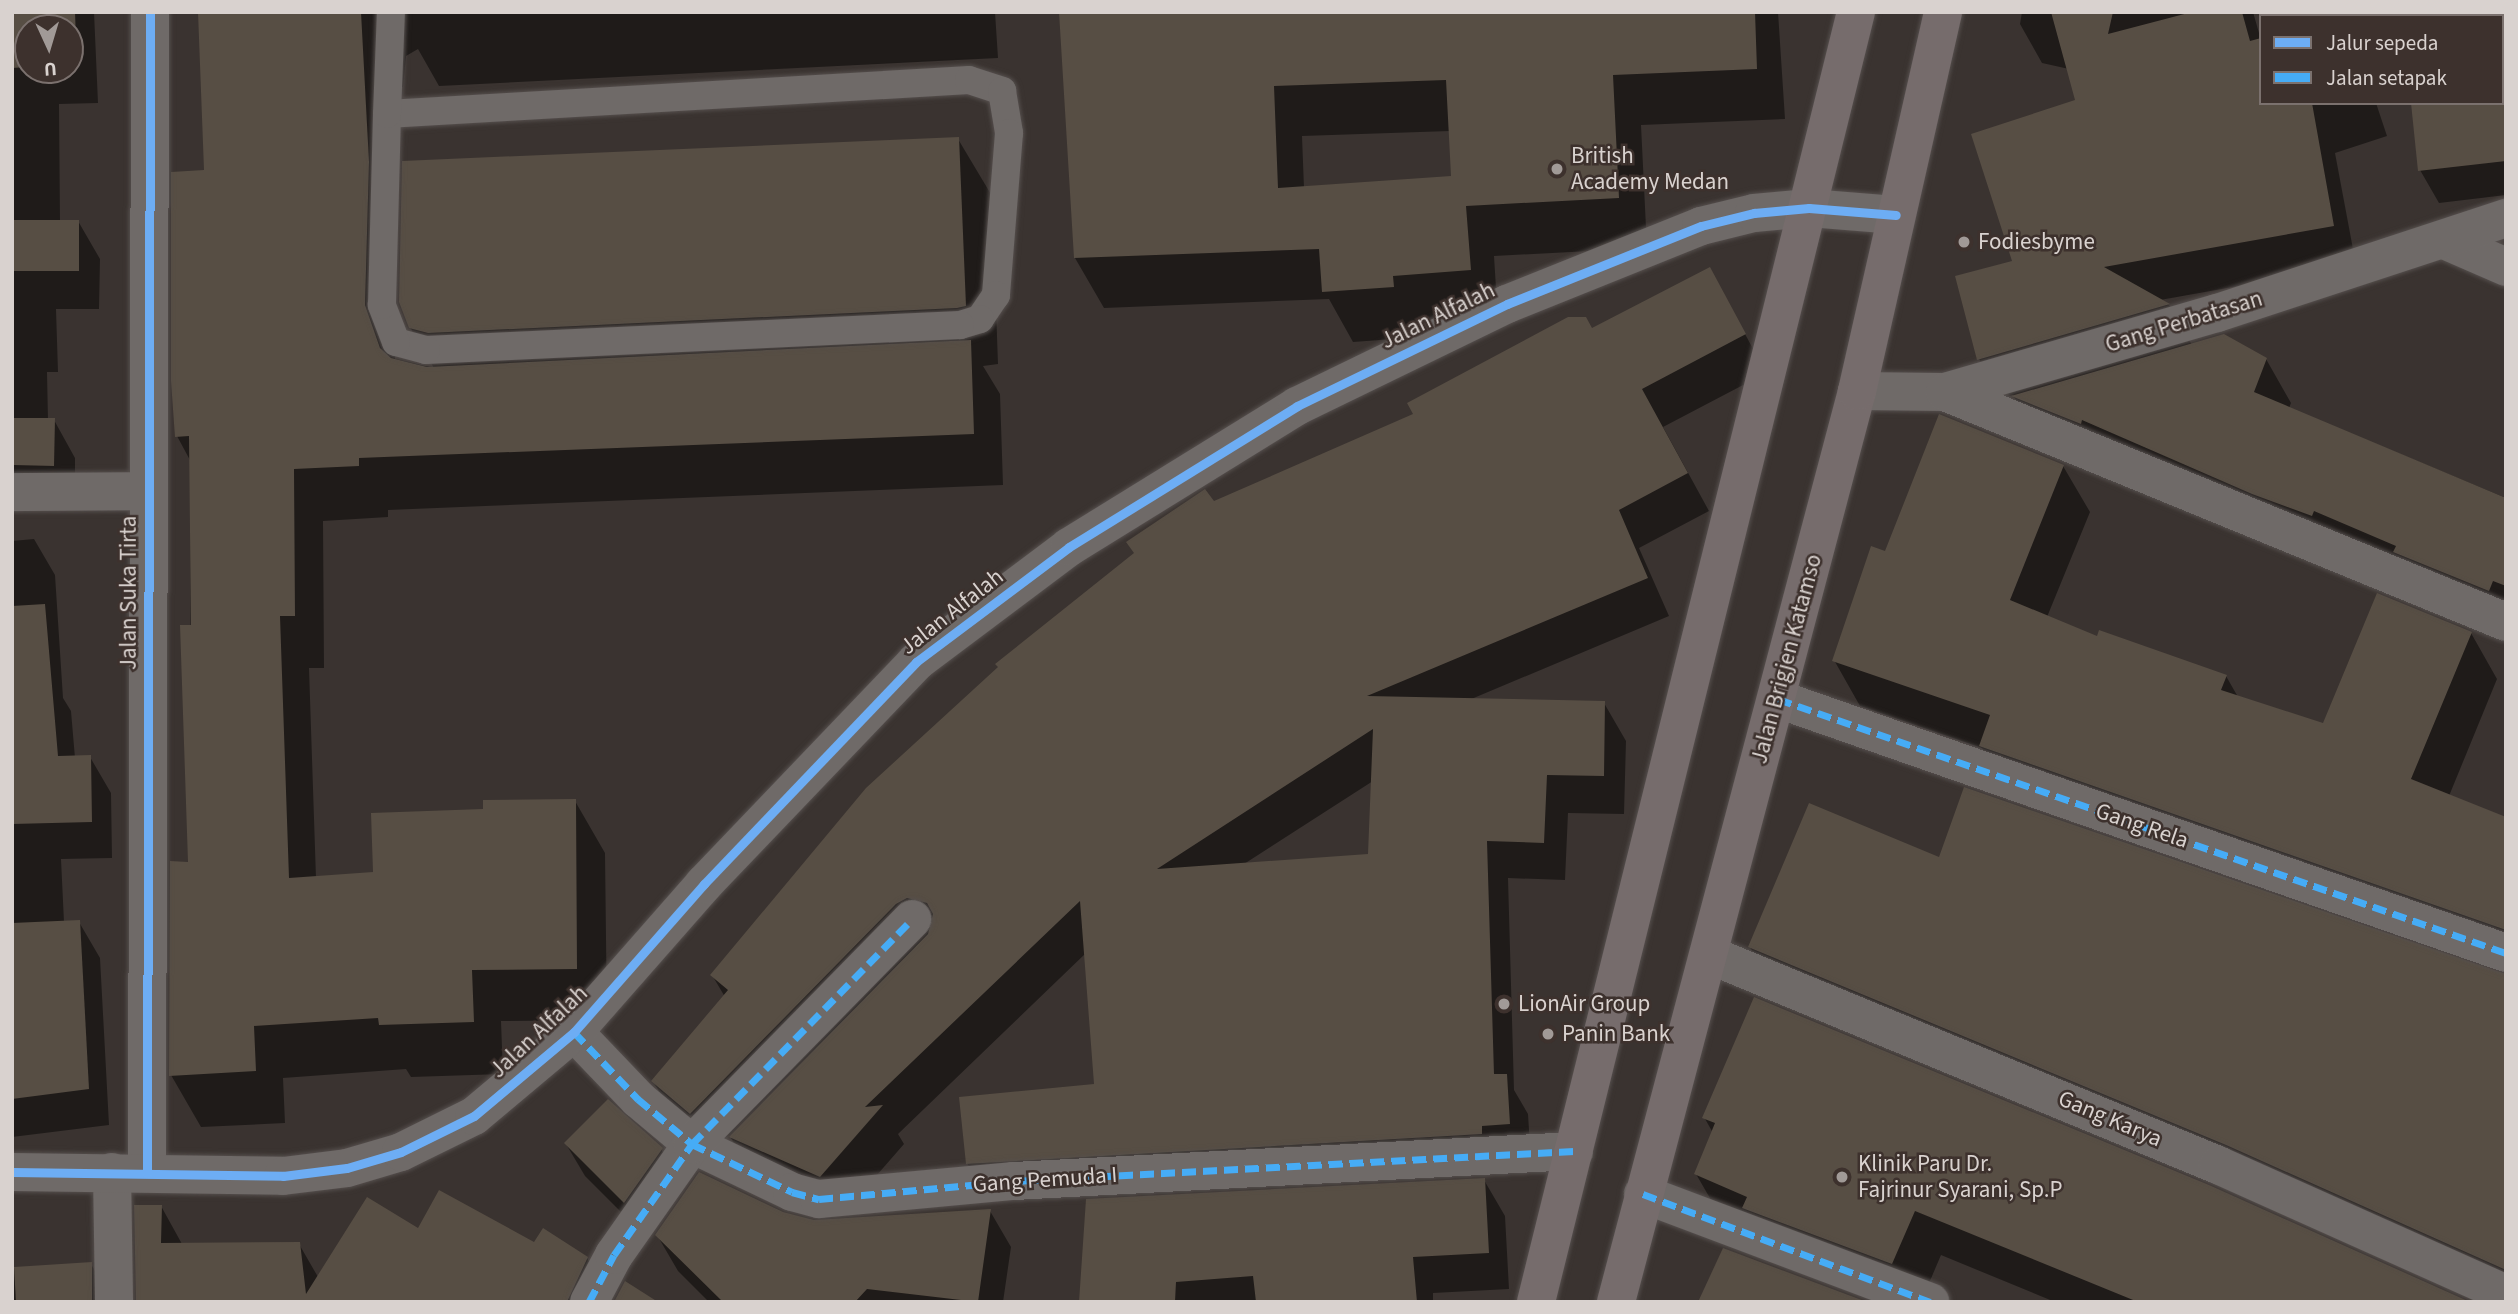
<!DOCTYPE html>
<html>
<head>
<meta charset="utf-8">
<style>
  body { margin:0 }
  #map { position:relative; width:2518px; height:1314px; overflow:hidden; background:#3a3330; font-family:"Source Sans 3",sans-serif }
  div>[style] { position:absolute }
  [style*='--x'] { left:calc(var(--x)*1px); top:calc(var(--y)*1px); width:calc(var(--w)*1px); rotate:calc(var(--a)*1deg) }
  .shadow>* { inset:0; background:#0007 }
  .building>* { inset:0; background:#574e44 }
  .roads { filter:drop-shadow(0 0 2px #554f4d) drop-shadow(0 0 2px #554f4d) }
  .service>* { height:28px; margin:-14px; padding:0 14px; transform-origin:14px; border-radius:14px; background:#6f6a68 }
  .minor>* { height:38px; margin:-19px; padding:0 19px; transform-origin:19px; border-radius:19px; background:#6f6a68 }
  .tertiary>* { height:38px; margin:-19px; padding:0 19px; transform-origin:19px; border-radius:19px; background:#6f6a68 }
  .primary>* { height:38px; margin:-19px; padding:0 19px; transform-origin:19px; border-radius:19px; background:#766c6c }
  .quiet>* { height:7px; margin-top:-3.5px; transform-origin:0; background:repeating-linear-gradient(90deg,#46acf6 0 14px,transparent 0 21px) }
  .cycleway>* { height:9px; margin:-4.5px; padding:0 4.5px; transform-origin:4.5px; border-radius:4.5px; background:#6dadf4 }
  .dots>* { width:19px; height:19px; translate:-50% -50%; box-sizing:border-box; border:4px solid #3d312d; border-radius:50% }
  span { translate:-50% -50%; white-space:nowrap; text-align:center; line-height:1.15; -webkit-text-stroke:5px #3d312d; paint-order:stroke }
  .poi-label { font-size:23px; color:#d9d2cf }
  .left { translate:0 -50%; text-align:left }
  .street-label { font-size:23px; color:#d9d2cf }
  .frame { position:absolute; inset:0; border:14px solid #d9d2cf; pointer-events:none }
  .legend { position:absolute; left:2259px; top:14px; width:245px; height:91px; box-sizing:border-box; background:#3d312d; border:2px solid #7b716e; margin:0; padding:9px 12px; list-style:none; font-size:21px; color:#d9d2cf }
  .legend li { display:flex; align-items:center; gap:14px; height:35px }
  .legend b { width:35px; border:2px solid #7b716e }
  .north { position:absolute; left:14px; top:14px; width:70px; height:70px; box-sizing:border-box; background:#3d312d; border:2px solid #7b716e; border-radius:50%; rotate:176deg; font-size:19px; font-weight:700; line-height:28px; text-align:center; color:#d9d2cf }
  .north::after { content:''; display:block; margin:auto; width:24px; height:32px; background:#a19a97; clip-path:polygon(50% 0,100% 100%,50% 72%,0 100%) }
</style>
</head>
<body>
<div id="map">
  <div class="shadow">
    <i style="clip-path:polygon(evenodd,12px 12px,94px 12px,98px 103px,59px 104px,60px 221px,78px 221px,100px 259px,99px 309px,56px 309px,58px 372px,47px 372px,48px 420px,54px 420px,75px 458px,75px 503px,12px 503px,12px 12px,28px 28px,70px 28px,70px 70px,28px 70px,28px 28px)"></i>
    <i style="clip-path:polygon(200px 12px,995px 12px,998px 58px,439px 86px,418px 49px,406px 56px,403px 87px,391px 88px,398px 215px,395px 359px,434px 368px,410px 327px,958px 139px,992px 196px,998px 364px,983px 366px,1000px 394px,1003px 485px,388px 510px,388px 517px,323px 521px,324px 668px,309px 668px,316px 878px,375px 873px,485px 811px,575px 801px,605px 853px,607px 1020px,501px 1021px,503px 1074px,411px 1077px,406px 1069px,283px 1078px,285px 1123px,201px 1127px,171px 1075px,190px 864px,191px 462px,177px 436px,205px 172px)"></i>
    <i style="clip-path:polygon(evenodd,1062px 12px,1778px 12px,1785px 119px,1641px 125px,1647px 248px,1494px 256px,1498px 320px,1421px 337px,1353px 342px,1329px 299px,1104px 308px,1075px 258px,1062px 12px,1450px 131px,1453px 178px,1304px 188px,1302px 136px,1450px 131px)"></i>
    <i style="clip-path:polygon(2022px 12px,2253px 12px,2261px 40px,2261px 103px,2376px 103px,2387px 136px,2335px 153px,2356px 265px,2160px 300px,2169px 305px,2192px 345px,2266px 359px,2291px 403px,2289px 408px,2506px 498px,2506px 630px,2038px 438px,2013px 395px,2001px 399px,1979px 359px,2077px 101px,2069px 69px,2042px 63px,2020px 24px)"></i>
    <i style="clip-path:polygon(2506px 80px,2506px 195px,2439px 203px,2420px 170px,2502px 103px)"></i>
    <i style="clip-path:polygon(evenodd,1731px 308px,1766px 373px,1663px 427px,1709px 511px,1639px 548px,1669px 616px,1469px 700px,1604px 703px,1626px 741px,1624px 814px,1568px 813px,1565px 880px,1508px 878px,1514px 1090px,1528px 1114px,1531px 1162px,989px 1201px,967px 1163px,1096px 1085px,1086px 953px,898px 1134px,904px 1144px,843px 1214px,753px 1175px,731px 1138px,926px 937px,713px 1151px,675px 1119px,653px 1081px,725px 997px,712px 975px,1213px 503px,1415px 415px,1592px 331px,1731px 308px,1373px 781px,1370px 856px,1244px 864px,1373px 781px)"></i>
    <i style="clip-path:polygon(2063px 466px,2090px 512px,2047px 617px,2098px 638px,2226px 676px,2238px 697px,2324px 725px,2471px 633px,2497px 679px,2449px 796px,2506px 819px,2506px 965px,2007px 791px,1982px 748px,1860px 706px,1834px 660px,1886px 553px)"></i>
    <i style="clip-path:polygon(34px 539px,55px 575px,63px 698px,71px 711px,75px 758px,90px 757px,111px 793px,112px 858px,61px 859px,64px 922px,79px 922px,100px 958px,109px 1125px,12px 1137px,12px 541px)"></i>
    <i style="clip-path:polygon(1940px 859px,2506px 976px,2506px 1302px,1776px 993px,1750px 947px)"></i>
    <i style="clip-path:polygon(1704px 1117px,2465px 1302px,2055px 1302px,1941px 1255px,1921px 1302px,1722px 1219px,1696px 1174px,1713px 1133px)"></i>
    <i style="clip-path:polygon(566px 1144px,661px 1149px,680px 1182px,643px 1234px,585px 1176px)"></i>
    <i style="clip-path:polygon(1484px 1180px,1505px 1216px,1509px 1289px,1433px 1293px,1433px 1302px,1080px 1302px)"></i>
    <i style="clip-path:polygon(161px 1206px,182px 1244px,299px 1244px,318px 1277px,418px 1230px,534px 1244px,587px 1258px,608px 1295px,605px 1302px,138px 1302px)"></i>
    <i style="clip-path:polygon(990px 1211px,1011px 1247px,1003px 1302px,709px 1302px,678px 1271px,657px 1235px,782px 1213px,814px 1222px)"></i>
    <i style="clip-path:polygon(91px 1264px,112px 1302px,12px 1302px,12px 1268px)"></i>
  </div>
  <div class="building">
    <i style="clip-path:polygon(12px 12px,75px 12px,77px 65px,70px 65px,70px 28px,28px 28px,28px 67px,12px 68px)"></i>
    <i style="clip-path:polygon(198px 12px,361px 12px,369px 162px,365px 305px,380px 348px,391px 358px,427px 367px,971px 340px,974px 434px,359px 458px,359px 466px,294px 469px,295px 616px,280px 616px,289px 878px,373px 872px,371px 813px,483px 809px,483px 800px,576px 799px,577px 969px,472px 970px,474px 1022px,379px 1025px,378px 1018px,254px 1026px,256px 1071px,169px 1076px,170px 861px,188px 862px,180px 625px,191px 625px,189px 436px,175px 437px,171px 381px,171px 172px,204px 170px)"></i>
    <i style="clip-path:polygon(evenodd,1059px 12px,1755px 12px,1757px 69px,1613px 75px,1619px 198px,1466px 206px,1471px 270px,1393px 276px,1394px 287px,1322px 292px,1319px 249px,1074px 258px,1059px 12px,1446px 80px,1451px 176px,1278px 188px,1274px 86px,1446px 80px)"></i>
    <i style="clip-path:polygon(2051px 12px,2113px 12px,2108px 34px,2192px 12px,2242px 12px,2250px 41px,2261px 38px,2261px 103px,2312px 103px,2334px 226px,2104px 267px,2170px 304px,1977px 360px,1955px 276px,2012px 261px,1971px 134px,2075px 100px)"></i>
    <i style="clip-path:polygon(2411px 103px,2506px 103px,2506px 161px,2418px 171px)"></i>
    <i style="clip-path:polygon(959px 137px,966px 306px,957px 308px,428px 333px,409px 328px,399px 302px,402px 161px)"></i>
    <i style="clip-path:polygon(12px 220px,79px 220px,79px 271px,12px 271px)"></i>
    <i style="clip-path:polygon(evenodd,1710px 267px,1746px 334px,1642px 389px,1688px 473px,1619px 510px,1648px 578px,1367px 696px,1605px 701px,1604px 776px,1547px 775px,1544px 843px,1487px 841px,1494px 1074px,1507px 1074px,1510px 1124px,1482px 1126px,1482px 1134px,966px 1164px,959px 1097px,1094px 1084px,1080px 901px,865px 1107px,883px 1105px,820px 1177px,729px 1137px,928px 934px,933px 914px,927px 903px,907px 898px,896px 904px,690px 1114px,651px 1081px,728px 990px,710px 975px,866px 788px,998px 667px,995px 664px,1134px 553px,1126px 542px,1205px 489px,1214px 501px,1413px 414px,1407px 403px,1568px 317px,1586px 317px,1592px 328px,1710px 267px,1373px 729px,1368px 854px,1157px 869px,1373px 729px)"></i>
    <i style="clip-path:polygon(2224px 334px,2267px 358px,2254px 392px,2506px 498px,2506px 586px,2493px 581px,2489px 591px,2393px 552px,2396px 546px,2314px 511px,2312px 516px,2252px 494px,2082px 420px,2081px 424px,2011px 396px)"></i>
    <i style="clip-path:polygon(1939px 414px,2064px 465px,2010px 600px,2097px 636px,2099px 630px,2227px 675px,2221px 690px,2323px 723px,2377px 593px,2472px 632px,2411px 779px,2506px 817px,2506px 930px,1979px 746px,1990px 715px,1832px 661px,1871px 546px,1885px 551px)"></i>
    <i style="clip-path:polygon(12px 418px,55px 418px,54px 466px,12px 465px)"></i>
    <i style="clip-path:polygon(45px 604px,58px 756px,91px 755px,92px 822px,12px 824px,12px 606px)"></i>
    <i style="clip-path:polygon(1964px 787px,2506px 974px,2506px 1270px,2226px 1145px,1748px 947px,1809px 803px,1939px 857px)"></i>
    <i style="clip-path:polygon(80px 920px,89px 1089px,12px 1099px,12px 923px)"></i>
    <i style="clip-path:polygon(1754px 997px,2209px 1185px,2470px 1302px,2138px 1302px,1915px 1211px,1892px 1264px,1742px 1208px,1747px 1197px,1694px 1174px,1715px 1123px,1702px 1118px)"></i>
    <i style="clip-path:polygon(608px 1099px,663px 1148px,624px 1203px,564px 1143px)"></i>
    <i style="clip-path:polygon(699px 1172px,783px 1212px,814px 1220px,991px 1209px,978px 1302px,867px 1289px,855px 1302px,723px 1302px,655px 1235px)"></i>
    <i style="clip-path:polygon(1485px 1178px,1489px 1253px,1413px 1257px,1417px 1302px,1256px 1302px,1253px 1276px,1176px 1282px,1175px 1302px,1079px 1302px,1086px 1199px)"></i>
    <i style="clip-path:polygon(439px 1190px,534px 1242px,543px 1228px,588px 1257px,567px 1302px,136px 1302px,134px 1205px,162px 1205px,161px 1243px,300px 1242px,306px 1294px,367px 1197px,418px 1228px)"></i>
    <i style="clip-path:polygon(1723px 1248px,1867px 1302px,1698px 1302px)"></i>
    <i style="clip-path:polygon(92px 1262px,92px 1302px,16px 1302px,14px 1267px)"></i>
    <i style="clip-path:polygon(625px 1281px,658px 1302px,614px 1302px)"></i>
  </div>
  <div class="roads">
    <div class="service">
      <i style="--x:387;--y:114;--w:583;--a:-3.34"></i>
      <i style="--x:969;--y:80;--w:35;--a:18"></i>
      <i style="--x:1002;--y:91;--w:43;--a:80.5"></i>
      <i style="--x:1009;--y:133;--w:163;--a:94.6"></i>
      <i style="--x:996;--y:295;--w:29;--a:124"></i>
      <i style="--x:980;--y:319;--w:21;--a:163"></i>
      <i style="--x:960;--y:325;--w:535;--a:177.32"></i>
      <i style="--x:426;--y:350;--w:31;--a:-165"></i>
      <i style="--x:396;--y:342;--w:40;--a:-111"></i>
      <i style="--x:382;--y:305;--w:191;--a:-88.5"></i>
      <i style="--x:387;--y:114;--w:102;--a:-87.8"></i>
    </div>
    <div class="minor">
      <i style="--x:2444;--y:240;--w:68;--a:23.5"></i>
      <i style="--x:1857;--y:391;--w:88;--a:0.7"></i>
      <i style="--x:1945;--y:392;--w:283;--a:-16.2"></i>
      <i style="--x:2217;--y:313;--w:304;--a:-18.2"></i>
      <i style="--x:1945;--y:392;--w:606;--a:22.29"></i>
      <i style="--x:12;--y:492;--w:136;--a:-0.4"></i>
      <i style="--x:1778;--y:699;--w:771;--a:19.23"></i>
      <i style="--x:1710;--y:955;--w:550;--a:22.46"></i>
      <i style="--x:2218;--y:1165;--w:316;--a:24.1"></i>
      <i style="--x:574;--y:1032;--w:93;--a:46.3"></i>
      <i style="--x:638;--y:1099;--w:70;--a:39.8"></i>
      <i style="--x:692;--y:1144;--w:111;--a:25.6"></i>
      <i style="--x:792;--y:1192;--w:28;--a:15"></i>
      <i style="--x:819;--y:1199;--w:196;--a:-5.3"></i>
      <i style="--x:1014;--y:1181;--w:561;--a:-3.07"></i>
      <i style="--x:112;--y:1172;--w:130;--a:89.1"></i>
      <i style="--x:147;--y:1173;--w:1161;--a:-89.85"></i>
      <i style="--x:1643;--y:1194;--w:307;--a:20.6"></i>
      <i style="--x:589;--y:1302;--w:53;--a:-62"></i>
      <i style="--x:614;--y:1255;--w:136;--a:-54.9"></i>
      <i style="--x:692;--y:1144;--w:315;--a:-45.6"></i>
    </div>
    <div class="tertiary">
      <i style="--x:12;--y:1172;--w:271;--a:0.8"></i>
      <i style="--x:283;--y:1176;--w:64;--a:-7.1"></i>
      <i style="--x:347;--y:1168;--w:56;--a:-16.5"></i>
      <i style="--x:401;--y:1152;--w:81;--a:-26.3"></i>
      <i style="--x:474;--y:1116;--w:131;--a:-40"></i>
      <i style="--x:574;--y:1032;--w:197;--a:-48.7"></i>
      <i style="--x:704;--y:884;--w:307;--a:-46.3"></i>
      <i style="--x:916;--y:662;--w:191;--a:-36.9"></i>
      <i style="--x:1069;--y:547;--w:268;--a:-31.7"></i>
      <i style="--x:1297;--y:406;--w:233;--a:-25.9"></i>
      <i style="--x:1507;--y:304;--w:209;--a:-21.9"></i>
      <i style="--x:1701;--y:226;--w:55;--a:-13.8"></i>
      <i style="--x:1754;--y:213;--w:55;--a:-5.2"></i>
      <i style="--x:1809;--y:208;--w:87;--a:4.6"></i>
    </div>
    <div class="primary">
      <i style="--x:1536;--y:1302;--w:1329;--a:-76.07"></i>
      <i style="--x:1616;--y:1302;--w:942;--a:-75.18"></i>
      <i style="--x:1857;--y:391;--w:389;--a:-77.2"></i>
    </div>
  </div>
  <div class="quiet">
    <i style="--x:1778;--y:699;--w:771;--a:19.23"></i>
    <i style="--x:574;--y:1032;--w:93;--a:46.3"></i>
    <i style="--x:638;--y:1099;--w:70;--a:39.8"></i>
    <i style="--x:692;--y:1144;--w:111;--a:25.6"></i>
    <i style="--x:792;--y:1192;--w:28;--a:15"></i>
    <i style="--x:819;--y:1199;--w:196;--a:-5.3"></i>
    <i style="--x:1014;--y:1181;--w:561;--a:-3.07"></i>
    <i style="--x:1643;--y:1194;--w:307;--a:20.6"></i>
    <i style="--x:589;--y:1302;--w:53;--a:-62"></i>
    <i style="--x:614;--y:1255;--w:136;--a:-54.9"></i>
    <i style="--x:692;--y:1144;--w:315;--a:-45.6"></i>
  </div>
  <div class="cycleway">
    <i style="--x:12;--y:1172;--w:271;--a:0.8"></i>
    <i style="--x:283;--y:1176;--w:64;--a:-7.1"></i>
    <i style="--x:347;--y:1168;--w:56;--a:-16.5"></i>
    <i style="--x:401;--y:1152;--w:81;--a:-26.3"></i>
    <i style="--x:474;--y:1116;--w:131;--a:-40"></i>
    <i style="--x:574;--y:1032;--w:197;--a:-48.7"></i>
    <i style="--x:704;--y:884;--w:307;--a:-46.3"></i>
    <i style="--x:916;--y:662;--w:191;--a:-36.9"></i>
    <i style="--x:1069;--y:547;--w:268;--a:-31.7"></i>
    <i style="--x:1297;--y:406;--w:233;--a:-25.9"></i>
    <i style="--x:1507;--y:304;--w:209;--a:-21.9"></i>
    <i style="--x:1701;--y:226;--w:55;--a:-13.8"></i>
    <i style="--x:1754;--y:213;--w:55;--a:-5.2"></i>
    <i style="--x:1809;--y:208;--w:87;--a:4.6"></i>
    <i style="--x:147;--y:1173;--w:1161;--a:-89.85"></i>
  </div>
  <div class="dots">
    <i style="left:1557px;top:169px;background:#a19a97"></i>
    <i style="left:1964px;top:242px;background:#a19a97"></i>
    <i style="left:1504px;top:1004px;background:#a19a97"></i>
    <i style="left:1548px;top:1034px;background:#a19a97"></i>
    <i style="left:1842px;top:1177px;background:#a19a97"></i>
  </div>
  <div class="poi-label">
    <span class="left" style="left:1571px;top:169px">British<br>Academy Medan</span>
    <span class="left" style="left:1978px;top:242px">Fodiesbyme</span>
    <span class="left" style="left:1518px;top:1004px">LionAir Group</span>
    <span class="left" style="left:1562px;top:1034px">Panin Bank</span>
    <span class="left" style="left:1858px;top:1177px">Klinik Paru Dr.<br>Fajrinur Syarani, Sp.P</span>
  </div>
  <div class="street-label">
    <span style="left:1438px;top:316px;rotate:-26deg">Jalan Alfalah</span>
    <span style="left:2184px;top:322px;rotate:-17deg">Gang Perbatasan</span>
    <span style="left:129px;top:593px;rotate:-90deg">Jalan Suka Tirta</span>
    <span style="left:952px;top:612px;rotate:-38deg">Jalan Alfalah</span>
    <span style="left:1787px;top:659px;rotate:-75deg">Jalan Brigjen Katamso</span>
    <span style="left:2142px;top:826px;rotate:19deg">Gang Rela</span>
    <span style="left:539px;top:1032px;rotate:-43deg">Jalan Alfalah</span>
    <span style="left:2110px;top:1119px;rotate:23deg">Gang Karya</span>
    <span style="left:1045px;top:1180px;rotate:-4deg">Gang Pemuda I</span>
  </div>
  <div class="frame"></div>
  <ul class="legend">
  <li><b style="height:9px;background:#6dadf4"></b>Jalur sepeda</li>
  <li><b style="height:9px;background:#46acf6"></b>Jalan setapak</li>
  </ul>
  <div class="north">U</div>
</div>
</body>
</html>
